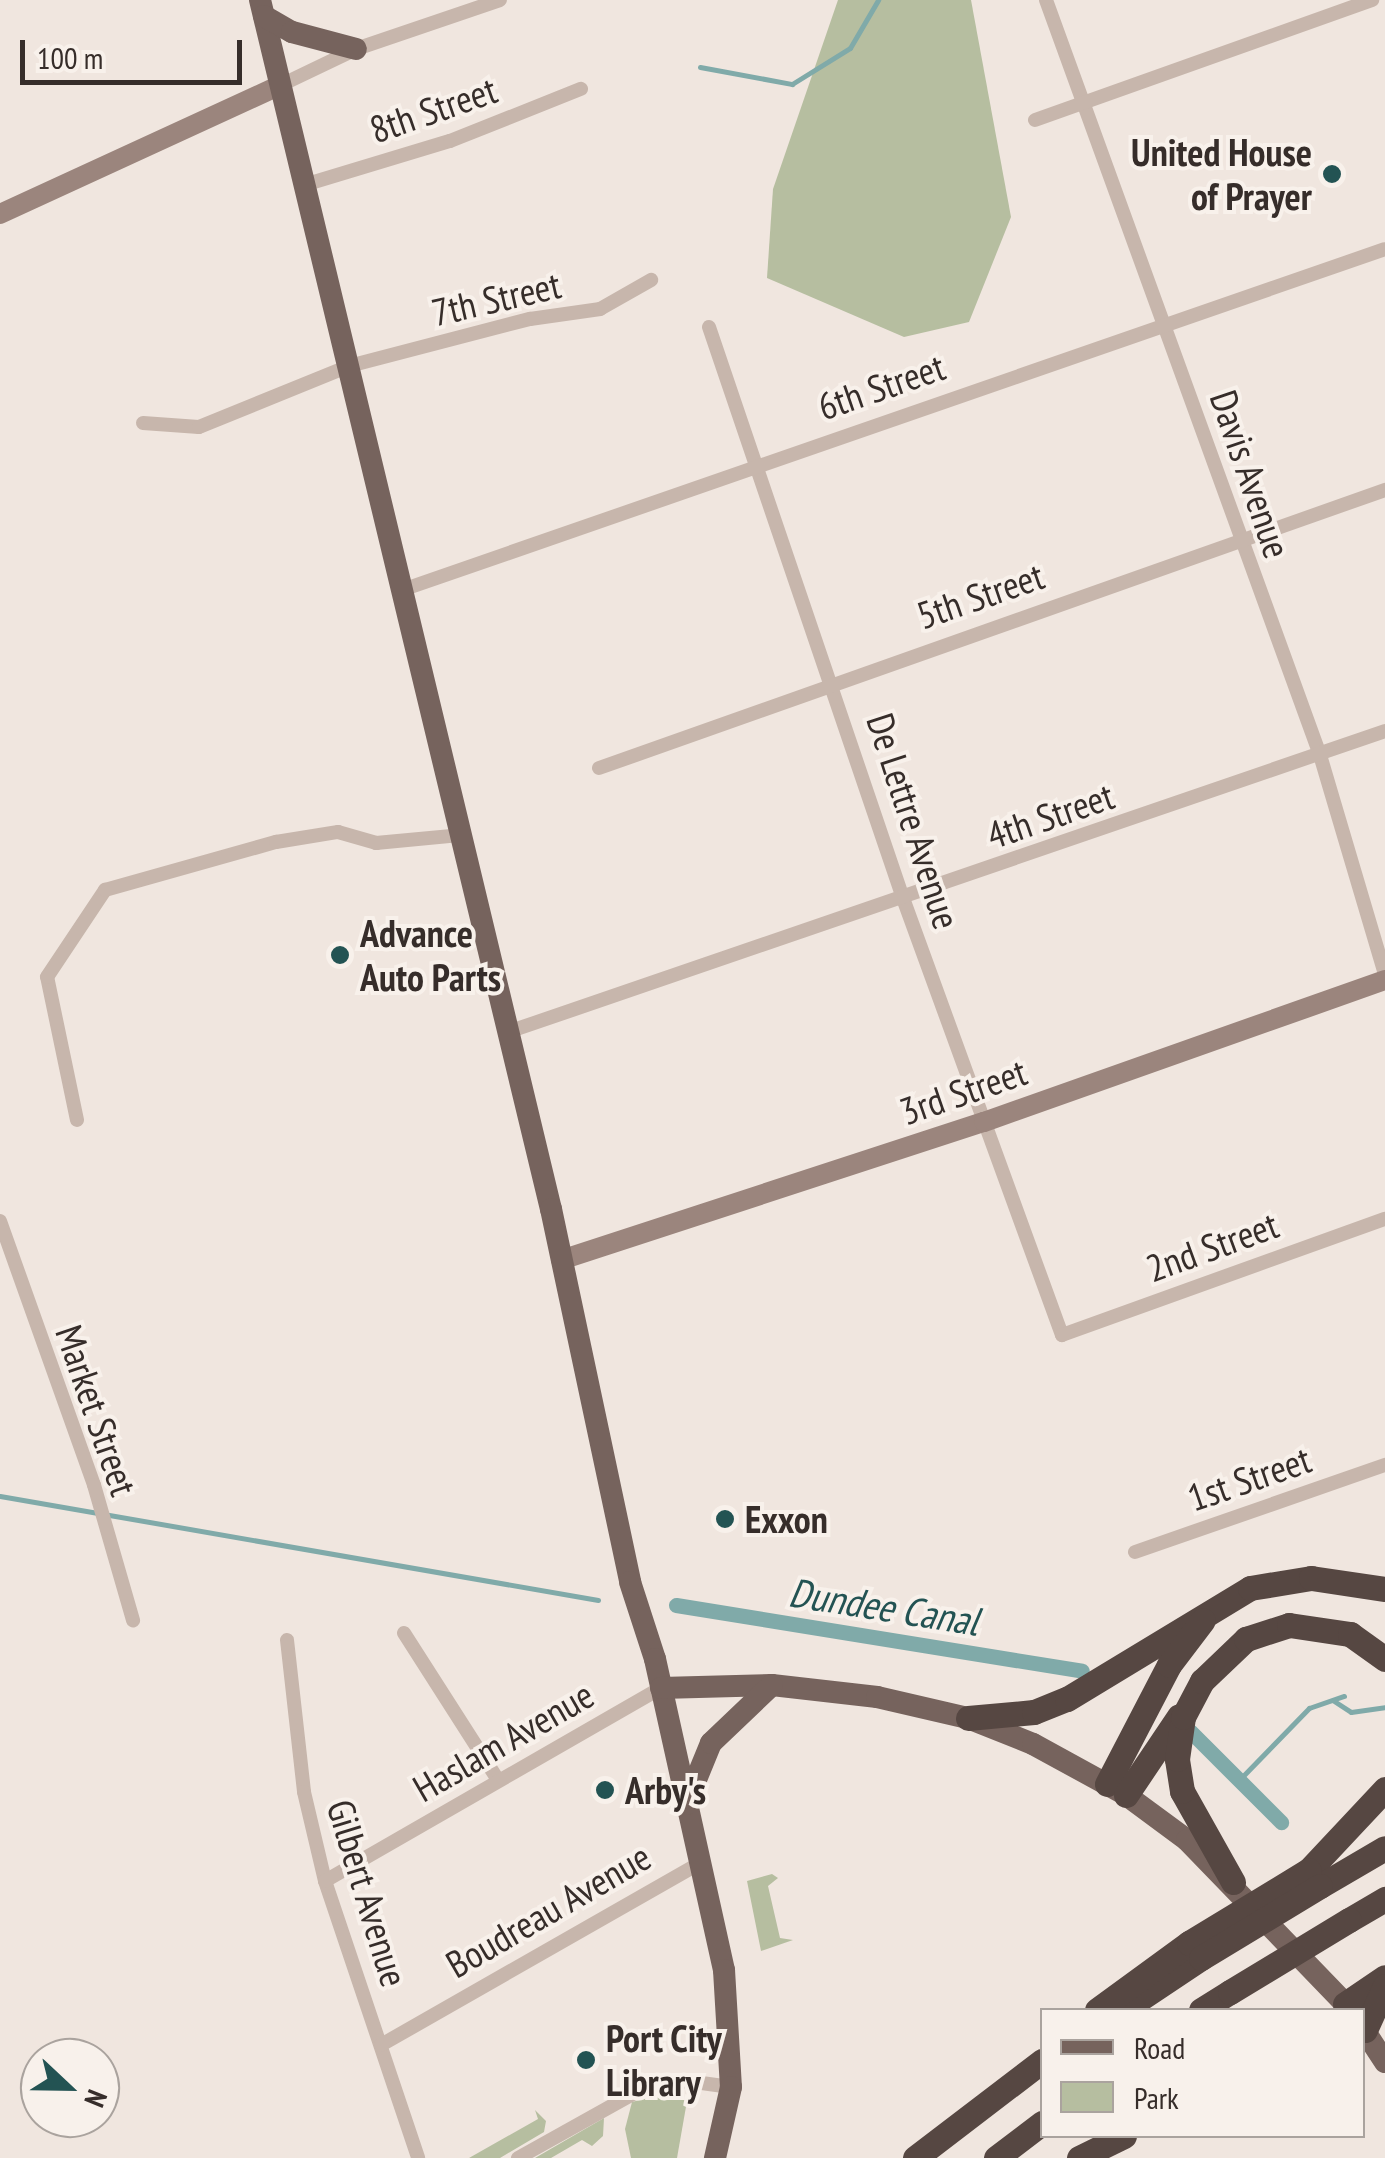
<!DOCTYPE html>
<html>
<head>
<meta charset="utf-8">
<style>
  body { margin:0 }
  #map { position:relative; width:1385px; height:2158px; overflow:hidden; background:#f0e6df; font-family:"PT Sans Narrow",sans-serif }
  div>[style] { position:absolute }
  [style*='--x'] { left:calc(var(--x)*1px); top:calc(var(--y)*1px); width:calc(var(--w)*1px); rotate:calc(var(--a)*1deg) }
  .green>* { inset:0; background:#b6bea0 }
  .stream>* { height:5px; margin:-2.5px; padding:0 2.5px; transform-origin:2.5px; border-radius:2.5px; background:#80aaa9 }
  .canal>* { height:15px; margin:-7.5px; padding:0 7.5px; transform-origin:7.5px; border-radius:7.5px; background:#80aaa9 }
  .street>* { height:14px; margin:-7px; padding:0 7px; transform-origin:7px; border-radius:7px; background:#c7b6ac }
  .secondary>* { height:20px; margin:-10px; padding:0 10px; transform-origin:10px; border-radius:10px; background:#9b857d }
  .primary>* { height:22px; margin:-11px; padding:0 11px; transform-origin:11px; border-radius:11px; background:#76635d }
  .highway>* { height:25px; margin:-12.5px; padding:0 12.5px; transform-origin:12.5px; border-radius:12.5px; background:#564742 }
  .highway-bridge>* { height:25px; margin:-12.5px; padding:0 12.5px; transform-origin:12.5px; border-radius:12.5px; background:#564742 }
  .dots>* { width:28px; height:28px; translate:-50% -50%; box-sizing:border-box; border:5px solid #f8f1eb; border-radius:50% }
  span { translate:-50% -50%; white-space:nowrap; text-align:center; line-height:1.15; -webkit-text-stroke:8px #f8f1eb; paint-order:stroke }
  .street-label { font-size:38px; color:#362d2a }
  .poi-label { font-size:38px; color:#362d2a; font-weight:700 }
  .right { translate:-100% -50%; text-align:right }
  .left { translate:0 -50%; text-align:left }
  .water-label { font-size:40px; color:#235353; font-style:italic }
  .legend { position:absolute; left:1040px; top:2008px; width:325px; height:130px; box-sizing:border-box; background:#f8f1eb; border:2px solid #aaa39e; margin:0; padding:12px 18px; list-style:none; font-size:30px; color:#362d2a }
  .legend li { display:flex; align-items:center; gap:20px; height:50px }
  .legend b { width:50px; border:2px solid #aaa39e }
  .north { position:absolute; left:20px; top:2038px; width:100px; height:100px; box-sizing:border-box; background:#f8f1eb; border:2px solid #aaa39e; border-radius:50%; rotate:112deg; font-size:28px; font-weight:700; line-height:40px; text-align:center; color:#362d2a }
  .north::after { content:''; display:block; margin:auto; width:35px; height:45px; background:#235353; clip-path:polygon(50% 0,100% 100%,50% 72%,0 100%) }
  .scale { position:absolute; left:20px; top:40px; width:222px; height:45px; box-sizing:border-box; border:5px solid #362d2a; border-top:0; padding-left:12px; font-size:30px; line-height:35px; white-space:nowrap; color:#362d2a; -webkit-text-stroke:8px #f8f1eb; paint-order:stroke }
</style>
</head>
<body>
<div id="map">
  <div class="green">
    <i style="clip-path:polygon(838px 0,971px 0,1011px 217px,969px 322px,904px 337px,767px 278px,773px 189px)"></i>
    <i style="clip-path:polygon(772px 1874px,778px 1878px,768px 1886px,780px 1938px,793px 1940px,761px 1951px,747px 1881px)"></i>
    <i style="clip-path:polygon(665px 2093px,687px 2101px,677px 2158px,631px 2158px,625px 2129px,632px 2102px)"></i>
    <i style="clip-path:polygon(535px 2110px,546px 2121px,544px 2132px,500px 2158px,469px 2158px,538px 2119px)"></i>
    <i style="clip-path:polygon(604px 2118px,603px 2136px,592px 2146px,582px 2140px,551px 2158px,535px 2158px)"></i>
  </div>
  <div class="stream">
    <i style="--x:700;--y:67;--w:94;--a:10.5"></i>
    <i style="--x:792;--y:84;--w:68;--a:-31.8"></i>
    <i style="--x:850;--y:48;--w:56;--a:-59.7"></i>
    <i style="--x:0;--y:1496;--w:607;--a:9.87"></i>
    <i style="--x:1334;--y:1701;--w:20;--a:33"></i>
    <i style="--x:1351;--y:1712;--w:34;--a:-8"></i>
    <i style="--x:1240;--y:1779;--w:99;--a:-45.8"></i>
    <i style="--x:1309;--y:1708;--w:37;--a:-19"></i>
  </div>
  <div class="canal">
    <i style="--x:676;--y:1605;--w:411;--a:9.2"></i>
    <i style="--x:1190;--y:1731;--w:129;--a:45"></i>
  </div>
  <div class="street">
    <i style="--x:1046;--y:0;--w:803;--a:70.05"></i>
    <i style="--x:1320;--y:755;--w:228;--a:73.5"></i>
    <i style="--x:281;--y:85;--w:83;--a:-25.6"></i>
    <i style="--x:356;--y:49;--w:152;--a:-18.8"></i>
    <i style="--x:1035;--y:120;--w:358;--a:-19.6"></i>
    <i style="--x:304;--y:185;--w:152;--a:-16.8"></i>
    <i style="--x:450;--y:141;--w:141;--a:-21.7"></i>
    <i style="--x:709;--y:327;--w:606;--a:71.24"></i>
    <i style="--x:904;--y:901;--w:462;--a:70"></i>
    <i style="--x:1062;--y:1335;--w:343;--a:-19.8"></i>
    <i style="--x:143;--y:423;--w:56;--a:4.1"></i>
    <i style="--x:199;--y:427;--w:162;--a:-22.1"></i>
    <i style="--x:349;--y:366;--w:187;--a:-14.6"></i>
    <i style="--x:530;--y:319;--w:71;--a:-8.1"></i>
    <i style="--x:600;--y:309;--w:59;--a:-29.6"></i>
    <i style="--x:402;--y:590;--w:1040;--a:-19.13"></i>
    <i style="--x:599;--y:768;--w:834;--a:-19.48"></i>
    <i style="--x:508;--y:1032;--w:927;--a:-18.94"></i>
    <i style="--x:77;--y:1120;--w:146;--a:-101.8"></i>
    <i style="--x:47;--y:977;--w:105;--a:-56.3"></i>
    <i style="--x:105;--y:890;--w:178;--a:-15.7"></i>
    <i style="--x:276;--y:842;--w:63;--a:-9.2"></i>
    <i style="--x:338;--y:832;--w:40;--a:16"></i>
    <i style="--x:376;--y:843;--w:84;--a:-5.4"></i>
    <i style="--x:0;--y:1221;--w:280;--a:70.4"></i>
    <i style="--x:94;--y:1485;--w:141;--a:73.9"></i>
    <i style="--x:1135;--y:1552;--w:265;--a:-19.2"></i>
    <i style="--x:404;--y:1633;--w:174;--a:57.4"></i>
    <i style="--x:287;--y:1640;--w:153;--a:83.6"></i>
    <i style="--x:304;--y:1792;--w:91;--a:76.7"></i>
    <i style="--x:325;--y:1881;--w:292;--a:71.4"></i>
    <i style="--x:325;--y:1881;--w:387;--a:-29.9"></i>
    <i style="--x:381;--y:2045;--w:365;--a:-29.7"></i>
    <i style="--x:518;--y:2158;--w:142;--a:-29.1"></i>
    <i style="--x:642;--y:2089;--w:46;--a:-10.1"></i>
    <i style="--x:687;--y:2081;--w:44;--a:7.8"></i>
  </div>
  <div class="secondary">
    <i style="--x:0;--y:214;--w:309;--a:-24.7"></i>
    <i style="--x:561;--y:1260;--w:445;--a:-18.1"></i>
    <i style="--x:984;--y:1122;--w:425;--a:-19.5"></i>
  </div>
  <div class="primary">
    <i style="--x:260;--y:0;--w:1244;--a:76.47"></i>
    <i style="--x:551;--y:1209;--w:381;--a:78"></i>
    <i style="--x:630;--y:1582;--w:81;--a:72"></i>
    <i style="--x:655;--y:1659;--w:319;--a:77.5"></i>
    <i style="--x:724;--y:1970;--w:117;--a:86.6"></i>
    <i style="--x:731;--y:2087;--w:73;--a:102.7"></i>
    <i style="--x:264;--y:16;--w:32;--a:30"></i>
    <i style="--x:292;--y:32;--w:66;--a:14.9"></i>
    <i style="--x:661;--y:1688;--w:111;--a:-1.5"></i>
    <i style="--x:772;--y:1685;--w:106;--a:6.5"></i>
    <i style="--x:877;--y:1697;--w:93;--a:13"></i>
    <i style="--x:968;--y:1718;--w:70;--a:21.8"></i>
    <i style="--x:1033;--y:1744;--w:106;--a:28.7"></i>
    <i style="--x:1126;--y:1795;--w:76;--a:36.4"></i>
    <i style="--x:1187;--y:1840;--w:236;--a:46"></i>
    <i style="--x:686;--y:1804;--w:66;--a:-67.7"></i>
    <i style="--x:711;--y:1743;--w:84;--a:-43.6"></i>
    <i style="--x:1362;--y:2027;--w:42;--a:56.7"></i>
  </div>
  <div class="highway">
    <i style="--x:968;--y:1718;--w:66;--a:-5.2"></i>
    <i style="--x:1034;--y:1712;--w:35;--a:-22"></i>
    <i style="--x:1067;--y:1699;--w:214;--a:-31.2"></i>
    <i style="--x:1250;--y:1588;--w:62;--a:-9.3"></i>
    <i style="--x:1311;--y:1578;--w:75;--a:8.5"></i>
    <i style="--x:1107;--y:1784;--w:134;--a:-62.5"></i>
    <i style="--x:1169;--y:1665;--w:56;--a:-52.9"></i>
    <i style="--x:1126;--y:1795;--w:95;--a:-56.1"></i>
    <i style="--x:1309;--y:1870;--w:111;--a:-46.8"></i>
    <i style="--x:1233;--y:1882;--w:104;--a:-119.3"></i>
    <i style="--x:1182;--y:1791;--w:32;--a:-99"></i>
    <i style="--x:1177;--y:1759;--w:42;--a:-81.9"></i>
    <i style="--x:1183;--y:1717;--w:41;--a:-62.2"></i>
    <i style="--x:1202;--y:1681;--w:61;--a:-43.7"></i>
    <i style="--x:1246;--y:1639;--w:45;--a:-18"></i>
    <i style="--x:1289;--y:1625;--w:62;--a:8.4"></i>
    <i style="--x:1350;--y:1634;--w:43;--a:35.5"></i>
    <i style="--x:1320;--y:1886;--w:75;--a:-30.3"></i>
    <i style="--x:1349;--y:1920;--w:42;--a:-30.3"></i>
    <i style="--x:1345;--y:2004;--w:48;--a:-34"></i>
    <i style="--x:1126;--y:2008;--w:90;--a:-33.7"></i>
    <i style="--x:1097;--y:2010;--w:114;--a:-36.1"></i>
    <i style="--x:1201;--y:2010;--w:34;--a:-32"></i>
    <i style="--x:1365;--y:2030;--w:48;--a:-65.6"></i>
    <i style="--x:915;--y:2158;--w:160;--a:-37.4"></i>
    <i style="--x:996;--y:2158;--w:58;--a:-37.3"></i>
    <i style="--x:1079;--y:2158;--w:50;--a:-26.1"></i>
  </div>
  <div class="highway-bridge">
    <i style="--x:1189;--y:1943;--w:140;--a:-31.3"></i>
    <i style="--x:1201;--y:1958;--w:139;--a:-31.2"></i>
    <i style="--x:1230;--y:1992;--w:139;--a:-31.2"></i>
  </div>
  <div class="dots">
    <i style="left:1332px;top:174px;background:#235353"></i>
    <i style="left:340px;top:955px;background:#235353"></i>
    <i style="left:725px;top:1519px;background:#235353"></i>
    <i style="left:605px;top:1790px;background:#235353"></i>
    <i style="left:586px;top:2060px;background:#235353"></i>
  </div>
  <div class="street-label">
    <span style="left:433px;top:109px;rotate:-19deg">8th Street</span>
    <span style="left:496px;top:298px;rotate:-13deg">7th Street</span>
    <span style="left:881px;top:386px;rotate:-19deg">6th Street</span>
    <span style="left:1251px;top:474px;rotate:71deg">Davis Avenue</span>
    <span style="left:980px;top:595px;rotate:-19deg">5th Street</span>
    <span style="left:1050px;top:815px;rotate:-19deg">4th Street</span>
    <span style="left:914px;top:821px;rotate:72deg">De Lettre Avenue</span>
    <span style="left:963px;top:1091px;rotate:-19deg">3rd Street</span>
    <span style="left:1212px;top:1246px;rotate:-20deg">2nd Street</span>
    <span style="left:97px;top:1410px;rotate:71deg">Market Street</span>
    <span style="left:1249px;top:1478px;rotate:-19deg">1st Street</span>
    <span style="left:503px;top:1741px;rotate:-30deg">Haslam Avenue</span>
    <span style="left:368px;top:1893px;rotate:73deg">Gilbert Avenue</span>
    <span style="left:548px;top:1910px;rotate:-30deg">Boudreau Avenue</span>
  </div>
  <div class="poi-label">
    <span class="right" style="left:1312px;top:174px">United House<br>of Prayer</span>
    <span class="left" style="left:360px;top:955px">Advance<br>Auto Parts</span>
    <span class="left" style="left:745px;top:1519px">Exxon</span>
    <span class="left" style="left:625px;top:1790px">Arby's</span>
    <span class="left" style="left:606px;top:2060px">Port City<br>Library</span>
  </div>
  <div class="water-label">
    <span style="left:884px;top:1606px;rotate:9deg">Dundee Canal</span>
  </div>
  <ul class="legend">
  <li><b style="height:12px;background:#76635d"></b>Road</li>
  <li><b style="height:28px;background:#b6bea0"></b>Park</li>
  </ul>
  <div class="north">N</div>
  <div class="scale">100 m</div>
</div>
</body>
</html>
